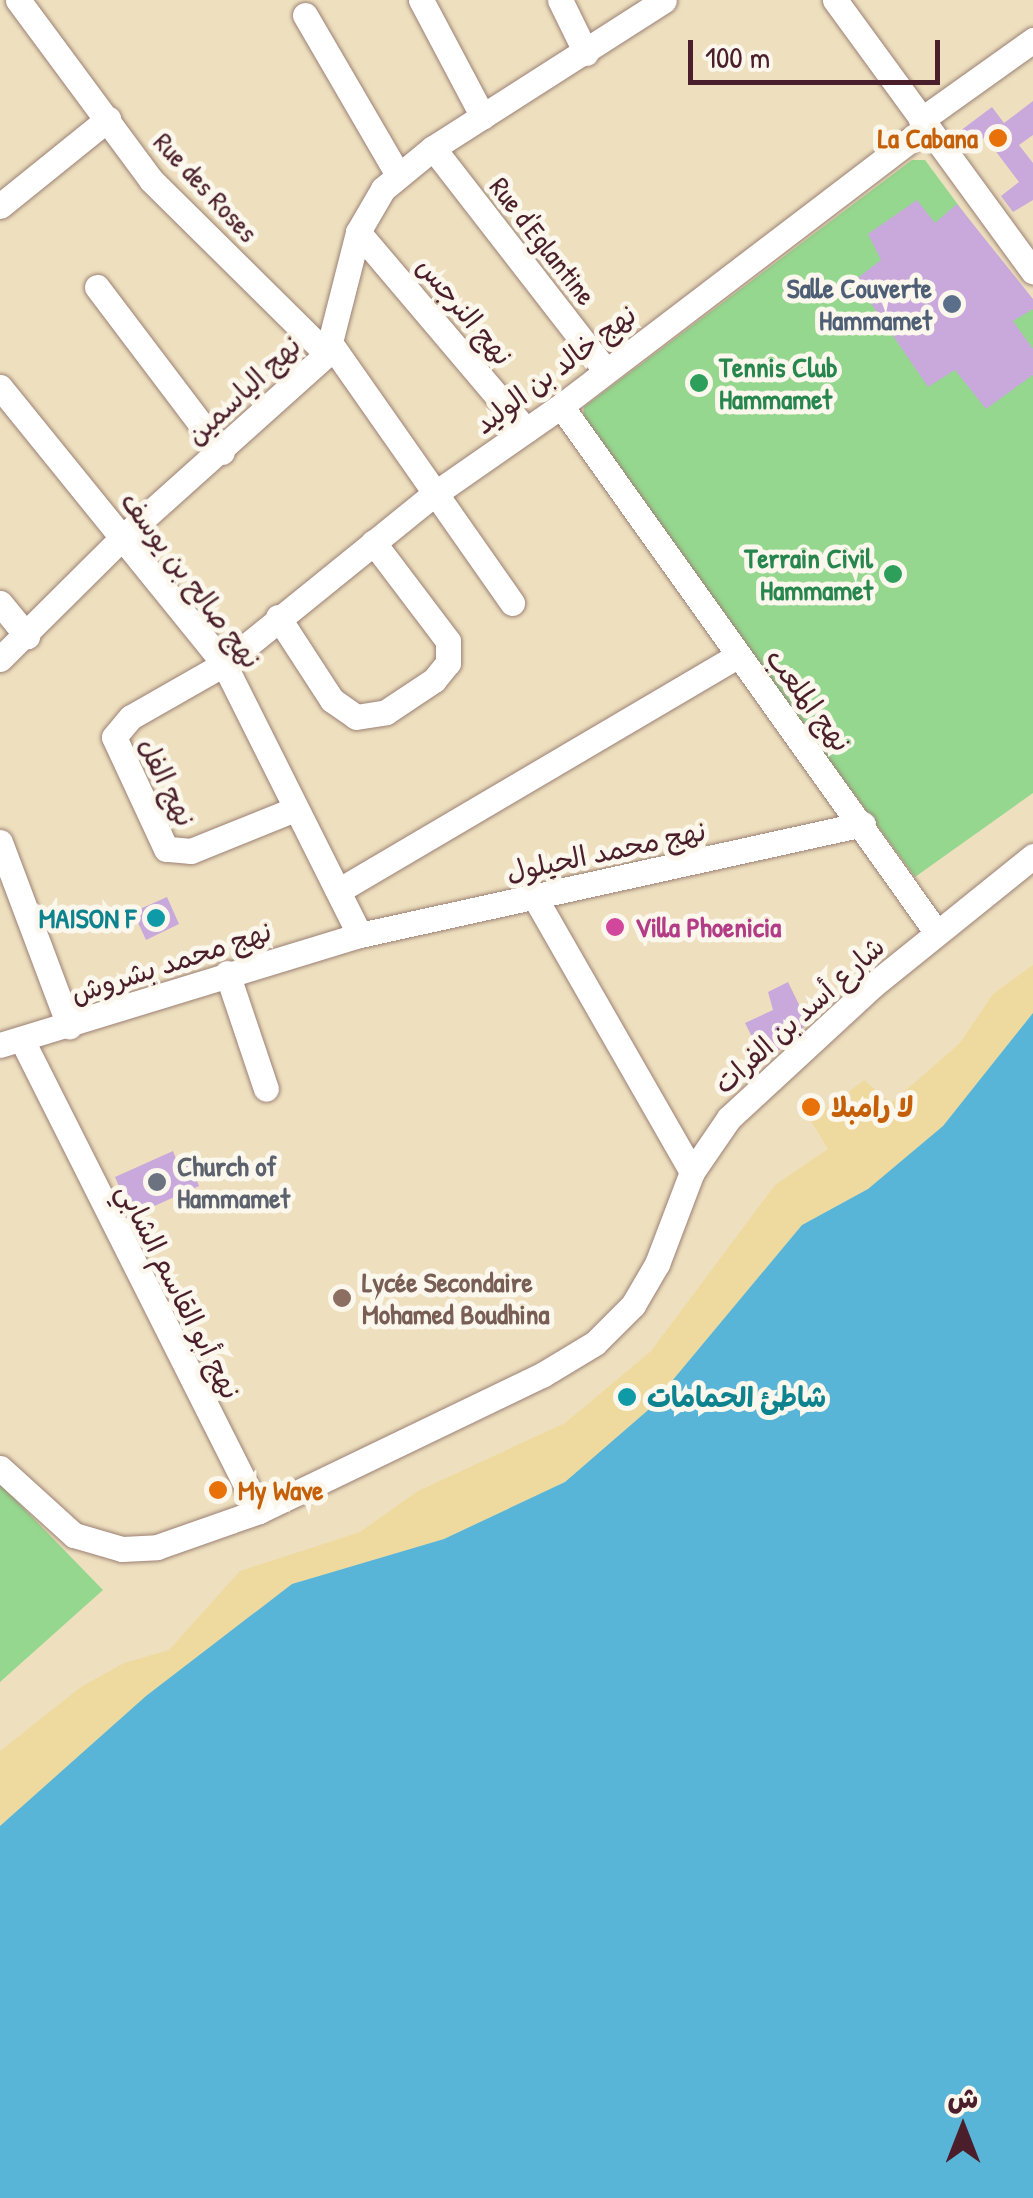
<!DOCTYPE html>
<html>
<head>
<meta charset="utf-8">
<style>
  body { margin:0 }
  #map { position:relative; width:1033px; height:2198px; overflow:hidden; background:#eee0bf; font-family:"Patrick Hand","Playpen Sans Arabic",sans-serif }
  div>[style] { position:absolute }
  [style*='--x'] { left:calc(var(--x)*1px); top:calc(var(--y)*1px); width:calc(var(--w)*1px); rotate:calc(var(--a)*1deg) }
  .green>* { inset:0; background:#95d78f }
  .sand>* { inset:0; background:#eeda9e }
  .water>* { inset:0; background:#59b5d7 }
  .building>* { inset:0; background:#c9a8db }
  .roads { filter:drop-shadow(0 0 2px #9c8075) drop-shadow(0 0 2px #9c8075) }
  .minor>* { height:25px; margin:-12.5px; padding:0 12.5px; transform-origin:12.5px; border-radius:12.5px; background:#fff }
  .dots>* { width:28px; height:28px; translate:-50% -50%; box-sizing:border-box; border:5px solid #fbf7ec; border-radius:50% }
  span { translate:-50% -50%; white-space:nowrap; text-align:center; line-height:1.15; -webkit-text-stroke:10px #fbf7ec; paint-order:stroke }
  .food-label { font-size:28px; color:#c56008; font-weight:700 }
  .right { translate:-100% -50%; text-align:right }
  .left { translate:0 -50%; text-align:left }
  .street-label { font-size:28px; color:#4a1f2b }
  .service-label { font-size:28px; color:#4e5e75; font-weight:700 }
  .leisure-label { font-size:28px; color:#27864d; font-weight:700 }
  .culture-label { font-size:28px; color:#0d838f; font-weight:700 }
  .hotel-label { font-size:28px; color:#b23c85; font-weight:700 }
  .worship-label { font-size:28px; color:#5b616d; font-weight:700 }
  .education-label { font-size:28px; color:#785e54; font-weight:700 }
  .north { position:absolute; left:913px; top:2078px; width:100px; height:100px; -webkit-text-stroke:8px #fbf7ec; paint-order:stroke; rotate:0deg; font-size:28px; font-weight:700; line-height:40px; text-align:center; color:#4a1f2b }
  .north::after { content:''; display:block; margin:auto; width:35px; height:45px; background:#4a1f2b; clip-path:polygon(50% 0,100% 100%,50% 72%,0 100%) }
  .scale { position:absolute; left:688px; top:40px; width:252px; height:45px; box-sizing:border-box; border:5px solid #4a1f2b; border-top:0; padding-left:12px; font-size:30px; line-height:35px; white-space:nowrap; color:#4a1f2b; -webkit-text-stroke:8px #fbf7ec; paint-order:stroke }
</style>
</head>
<body>
<div id="map">
  <div class="green">
    <i style="clip-path:polygon(912px 160px,925px 160px,1033px 306px,1033px 793px,915px 877px,583px 424px,584px 407px)"></i>
    <i style="clip-path:polygon(0 1484px,103px 1590px,0 1682px)"></i>
  </div>
  <div class="sand">
    <i style="clip-path:polygon(1033px 965px,1033px 1013px,943px 1126px,868px 1189px,802px 1225px,647px 1411px,565px 1482px,444px 1539px,292px 1584px,146px 1696px,0 1826px,0 1751px,81px 1687px,124px 1663px,169px 1650px,240px 1571px,360px 1532px,418px 1491px,565px 1423px,651px 1351px,775px 1185px,828px 1149px,811px 1121px,864px 1080px,891px 1103px,960px 1043px,993px 994px)"></i>
  </div>
  <div class="water">
    <i style="clip-path:polygon(1033px 1013px,1033px 2198px,0 2198px,0 1826px,146px 1696px,292px 1584px,444px 1539px,565px 1482px,647px 1411px,802px 1225px,868px 1189px,943px 1126px)"></i>
  </div>
  <div class="building">
    <i style="clip-path:polygon(1033px 101px,1033px 135px,1019px 145px,1033px 163px,1033px 200px,1013px 212px,1001px 196px,1019px 182px,985px 137px,968px 150px,956px 134px,992px 107px,1004px 123px)"></i>
    <i style="clip-path:polygon(917px 200px,935px 223px,957px 204px,1033px 299px,1033px 309px,1013px 321px,1033px 349px,1033px 375px,986px 409px,955px 370px,928px 387px,855px 280px,881px 260px,868px 234px)"></i>
    <i style="clip-path:polygon(167px 897px,179px 924px,146px 940px,133px 912px)"></i>
    <i style="clip-path:polygon(788px 982px,808px 1023px,765px 1063px,745px 1023px,773px 1010px,768px 992px)"></i>
    <i style="clip-path:polygon(173px 1151px,179px 1166px,189px 1161px,199px 1186px,132px 1216px,115px 1177px)"></i>
  </div>
  <div class="roads">
    <div class="minor">
      <i style="--x:18;--y:0;--w:224;--a:53.5"></i>
      <i style="--x:151;--y:180;--w:247;--a:44.7"></i>
      <i style="--x:421;--y:0;--w:132;--a:62.1"></i>
      <i style="--x:560;--y:0;--w:59;--a:63.9"></i>
      <i style="--x:835;--y:0;--w:336;--a:53.9"></i>
      <i style="--x:305;--y:15;--w:185;--a:59.8"></i>
      <i style="--x:921;--y:120;--w:138;--a:-35.5"></i>
      <i style="--x:433;--y:148;--w:281;--a:52.2"></i>
      <i style="--x:0;--y:206;--w:139;--a:-38.9"></i>
      <i style="--x:358;--y:232;--w:260;--a:49.7"></i>
      <i style="--x:97;--y:287;--w:207;--a:52.9"></i>
      <i style="--x:328;--y:340;--w:321;--a:55"></i>
      <i style="--x:0;--y:387;--w:356;--a:51"></i>
      <i style="--x:224;--y:664;--w:303;--a:63.4"></i>
      <i style="--x:561;--y:406;--w:647;--a:54.49"></i>
      <i style="--x:0;--y:603;--w:43;--a:50.7"></i>
      <i style="--x:278;--y:617;--w:99;--a:57"></i>
      <i style="--x:332;--y:700;--w:29;--a:35"></i>
      <i style="--x:356;--y:717;--w:30;--a:-9"></i>
      <i style="--x:386;--y:712;--w:58;--a:-33.7"></i>
      <i style="--x:434;--y:680;--w:22;--a:-51"></i>
      <i style="--x:448;--y:663;--w:22;--a:-90"></i>
      <i style="--x:448;--y:641;--w:124;--a:-127.1"></i>
      <i style="--x:0;--y:659;--w:175;--a:-44.8"></i>
      <i style="--x:124;--y:536;--w:273;--a:-41.9"></i>
      <i style="--x:327;--y:354;--w:126;--a:-75.7"></i>
      <i style="--x:358;--y:232;--w:50;--a:-59.8"></i>
      <i style="--x:383;--y:189;--w:65;--a:-39.4"></i>
      <i style="--x:433;--y:148;--w:274;--a:-32.6"></i>
      <i style="--x:295;--y:809;--w:112;--a:158"></i>
      <i style="--x:191;--y:851;--w:25;--a:-175"></i>
      <i style="--x:166;--y:849;--w:123;--a:-114.9"></i>
      <i style="--x:114;--y:737;--w:26;--a:-50"></i>
      <i style="--x:131;--y:717;--w:107;--a:-29.7"></i>
      <i style="--x:224;--y:664;--w:269;--a:-39"></i>
      <i style="--x:433;--y:495;--w:156;--a:-34.8"></i>
      <i style="--x:561;--y:406;--w:459;--a:-37.3"></i>
      <i style="--x:0;--y:842;--w:197;--a:69.4"></i>
      <i style="--x:338;--y:891;--w:464;--a:-30.5"></i>
      <i style="--x:534;--y:896;--w:318;--a:60.2"></i>
      <i style="--x:227;--y:973;--w:122;--a:71.4"></i>
      <i style="--x:23;--y:1042;--w:525;--a:63.29"></i>
      <i style="--x:0;--y:1045;--w:376;--a:-17"></i>
      <i style="--x:360;--y:935;--w:515;--a:-12.44"></i>
      <i style="--x:0;--y:1468;--w:100;--a:42.2"></i>
      <i style="--x:74;--y:1535;--w:50;--a:16.3"></i>
      <i style="--x:122;--y:1549;--w:35;--a:-3"></i>
      <i style="--x:157;--y:1547;--w:108;--a:-19.4"></i>
      <i style="--x:259;--y:1511;--w:314;--a:-25.7"></i>
      <i style="--x:542;--y:1375;--w:62;--a:-31.1"></i>
      <i style="--x:595;--y:1343;--w:54;--a:-45"></i>
      <i style="--x:633;--y:1305;--w:48;--a:-59.7"></i>
      <i style="--x:657;--y:1264;--w:98;--a:-69.2"></i>
      <i style="--x:692;--y:1172;--w:65;--a:-55.6"></i>
      <i style="--x:729;--y:1118;--w:195;--a:-42.7"></i>
      <i style="--x:872;--y:986;--w:207;--a:-38.9"></i>
    </div>
  </div>
  <div class="dots">
    <i style="left:998px;top:138px;background:#e8710a"></i>
    <i style="left:952px;top:304px;background:#5c6f8a"></i>
    <i style="left:699px;top:383px;background:#2e9e5b"></i>
    <i style="left:893px;top:574px;background:#2e9e5b"></i>
    <i style="left:156px;top:918px;background:#0f9aa8"></i>
    <i style="left:615px;top:927px;background:#d1479c"></i>
    <i style="left:811px;top:1107px;background:#e8710a"></i>
    <i style="left:157px;top:1182px;background:#6b7280"></i>
    <i style="left:342px;top:1298px;background:#8d6e63"></i>
    <i style="left:627px;top:1397px;background:#0f9aa8"></i>
    <i style="left:218px;top:1490px;background:#e8710a"></i>
  </div>
  <div class="food-label">
    <span class="right" style="left:978px;top:138px">La Cabana</span>
    <span class="left" style="left:831px;top:1107px">لا رامبلا</span>
    <span class="left" style="left:238px;top:1490px">My Wave</span>
  </div>
  <div class="street-label">
    <span style="left:206px;top:187px;rotate:47deg">Rue des Roses</span>
    <span style="left:543px;top:241px;rotate:52deg">Rue d'Eglantine</span>
    <span style="left:465px;top:311px;rotate:50deg">نهج النرجس</span>
    <span style="left:555px;top:369px;rotate:-37deg">نهج خالد بن الوليد</span>
    <span style="left:243px;top:390px;rotate:-43deg">نهج الياسمين</span>
    <span style="left:191px;top:580px;rotate:53deg">نهج صالح بن يوسف</span>
    <span style="left:809px;top:700px;rotate:53deg">نهج الملعب</span>
    <span style="left:167px;top:782px;rotate:64deg">نهج الفل</span>
    <span style="left:606px;top:851px;rotate:-12deg">نهج محمد الحيلول</span>
    <span style="left:171px;top:962px;rotate:-18deg">نهج محمد بشروش</span>
    <span style="left:799px;top:1015px;rotate:-42deg">شارع أسد بن الفرات</span>
    <span style="left:179px;top:1291px;rotate:63deg">نهج أبو القاسم الشابي</span>
  </div>
  <div class="service-label">
    <span class="right" style="left:932px;top:304px">Salle Couverte<br>Hammamet</span>
  </div>
  <div class="leisure-label">
    <span class="left" style="left:719px;top:383px">Tennis Club<br>Hammamet</span>
    <span class="right" style="left:873px;top:574px">Terrain Civil<br>Hammamet</span>
  </div>
  <div class="culture-label">
    <span class="right" style="left:136px;top:918px">MAISON F</span>
    <span class="left" style="left:647px;top:1397px">شاطئ الحمامات</span>
  </div>
  <div class="hotel-label">
    <span class="left" style="left:635px;top:927px">Villa Phoenicia</span>
  </div>
  <div class="worship-label">
    <span class="left" style="left:177px;top:1182px">Church of<br>Hammamet</span>
  </div>
  <div class="education-label">
    <span class="left" style="left:362px;top:1298px">Lycée Secondaire<br>Mohamed Boudhina</span>
  </div>
  <div class="north">ش</div>
  <div class="scale">100 m</div>
</div>
</body>
</html>
